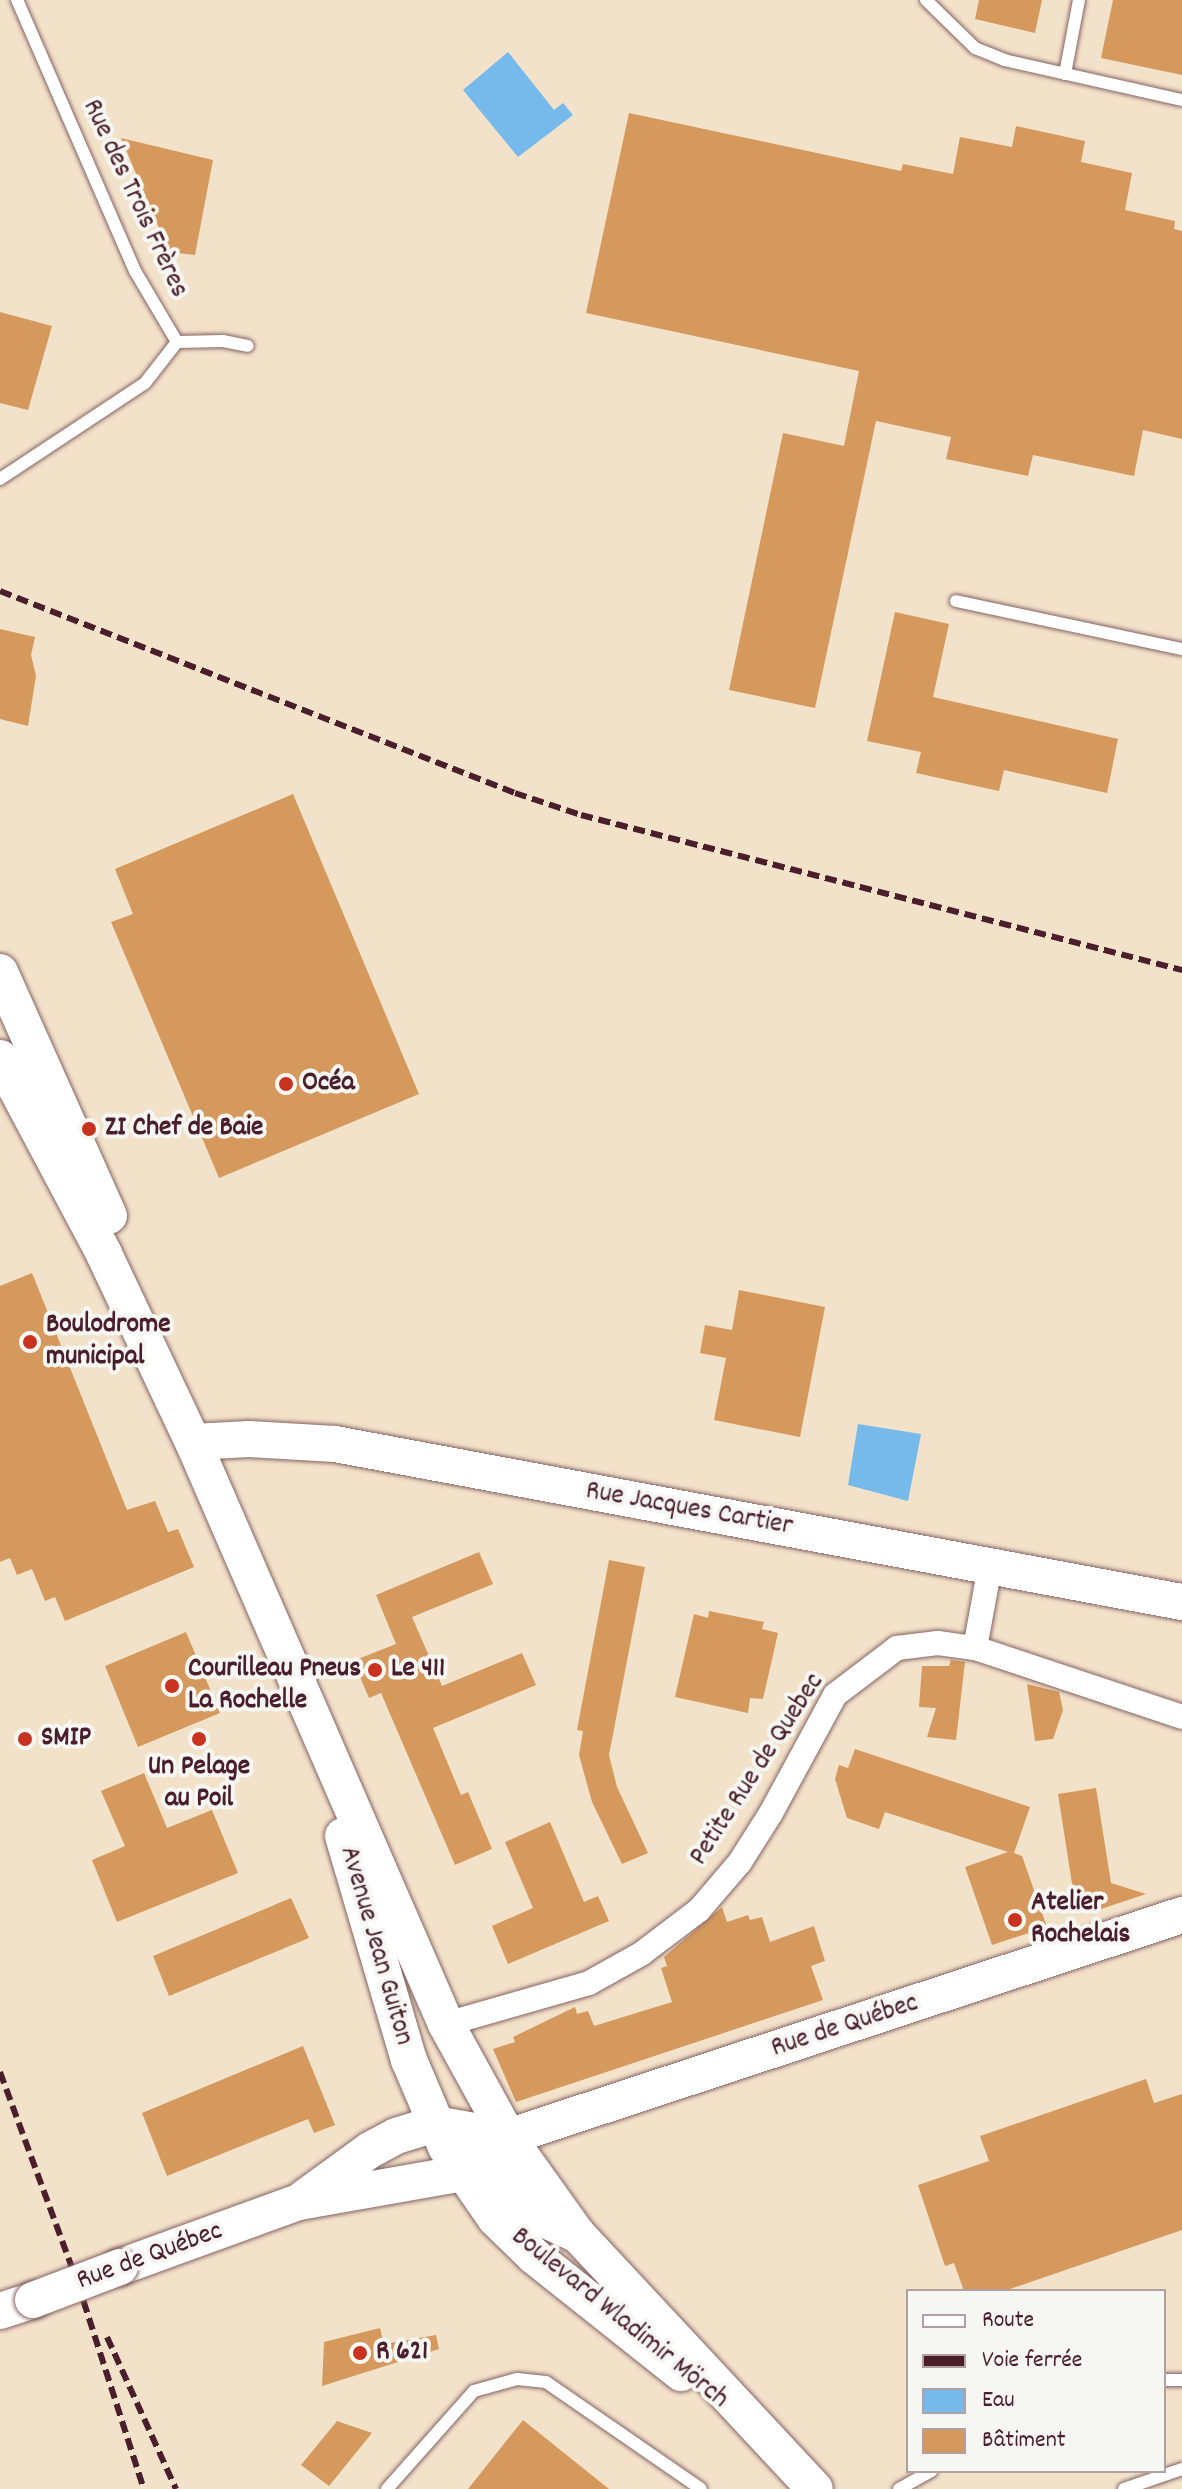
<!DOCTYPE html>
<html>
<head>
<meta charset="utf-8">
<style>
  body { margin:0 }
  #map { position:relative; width:1182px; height:2489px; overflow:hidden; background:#f3e2ca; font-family:Dekko,sans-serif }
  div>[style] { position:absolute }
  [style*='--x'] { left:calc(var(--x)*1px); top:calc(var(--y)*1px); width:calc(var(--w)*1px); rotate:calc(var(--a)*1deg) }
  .water>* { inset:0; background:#76b9eb }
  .building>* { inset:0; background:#d5995d }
  .roads { filter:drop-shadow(0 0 2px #856363) drop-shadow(0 0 2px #856363) }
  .lane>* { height:12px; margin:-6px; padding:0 6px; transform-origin:6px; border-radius:6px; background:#fff }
  .street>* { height:24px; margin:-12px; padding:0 12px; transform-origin:12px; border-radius:12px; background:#fff }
  .secondary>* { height:36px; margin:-18px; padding:0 18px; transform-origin:18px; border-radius:18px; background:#fff }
  .rail>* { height:6px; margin-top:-3px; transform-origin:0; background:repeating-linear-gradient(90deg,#4a1f2b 0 12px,transparent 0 18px) }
  .bridges { filter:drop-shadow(0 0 2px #856363) drop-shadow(0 0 2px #856363) }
  .secondary-bridge>* { height:36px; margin:-18px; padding:0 18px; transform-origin:18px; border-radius:18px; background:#fff }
  .dots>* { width:22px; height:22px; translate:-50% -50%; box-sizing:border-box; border:4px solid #f6f6f2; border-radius:50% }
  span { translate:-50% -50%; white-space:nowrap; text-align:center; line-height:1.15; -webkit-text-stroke:8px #f6f6f2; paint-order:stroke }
  .street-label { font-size:28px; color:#4a1f2b }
  .poi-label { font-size:28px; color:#4a1f2b; font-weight:700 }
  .left { translate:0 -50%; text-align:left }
  .legend { position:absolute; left:906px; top:2289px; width:260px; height:184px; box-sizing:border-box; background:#f6f6f2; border:2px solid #b1a0a2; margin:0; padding:10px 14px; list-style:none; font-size:24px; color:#4a1f2b }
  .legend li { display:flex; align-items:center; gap:16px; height:40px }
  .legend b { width:40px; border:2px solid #b1a0a2 }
</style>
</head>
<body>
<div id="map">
  <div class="water">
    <i style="clip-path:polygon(508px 52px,554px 110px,563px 103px,573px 115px,518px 157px,463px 90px)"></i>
    <i style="clip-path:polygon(858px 1424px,921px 1434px,908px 1501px,848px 1485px)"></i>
  </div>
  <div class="building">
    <i style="clip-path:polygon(979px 0,1042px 0,1035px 33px,975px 19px)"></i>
    <i style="clip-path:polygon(1113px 0,1182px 0,1182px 75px,1101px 58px)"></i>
    <i style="clip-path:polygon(629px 113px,901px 171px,903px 164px,953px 174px,960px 137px,1012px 147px,1016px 126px,1085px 141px,1081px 162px,1132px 173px,1125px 210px,1175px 221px,1174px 229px,1182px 231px,1182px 439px,1143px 430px,1134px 476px,1033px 455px,1028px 476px,946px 459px,951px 437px,876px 421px,815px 708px,729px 690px,783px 433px,844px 446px,859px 371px,586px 313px)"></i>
    <i style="clip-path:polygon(121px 138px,213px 160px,195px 255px,169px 252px)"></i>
    <i style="clip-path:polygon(0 312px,52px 326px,28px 410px,0 403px)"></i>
    <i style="clip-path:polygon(895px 612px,949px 624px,933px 697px,1118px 739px,1107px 793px,1004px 770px,999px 791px,916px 773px,921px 752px,867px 741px)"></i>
    <i style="clip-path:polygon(0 629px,35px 637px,31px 655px,36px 676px,28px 726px,0 719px)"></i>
    <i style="clip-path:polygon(293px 794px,419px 1094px,219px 1178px,111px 922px,133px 914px,115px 869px)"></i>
    <i style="clip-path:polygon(32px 1273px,127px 1510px,155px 1501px,168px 1532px,178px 1529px,194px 1567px,65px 1621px,55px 1597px,45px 1601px,32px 1569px,17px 1575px,10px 1558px,0 1562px,0 1286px)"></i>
    <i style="clip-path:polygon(739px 1290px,825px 1307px,800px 1437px,714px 1420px,726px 1358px,700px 1353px,705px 1325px,732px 1330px)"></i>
    <i style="clip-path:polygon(479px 1552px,493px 1584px,412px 1617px,442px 1686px,522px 1653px,536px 1685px,433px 1728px,461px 1795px,468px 1792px,492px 1849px,455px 1865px,381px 1693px,369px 1698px,353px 1661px,396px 1644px,376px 1595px)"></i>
    <i style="clip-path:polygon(609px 1560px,645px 1567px,609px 1755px,617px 1787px,648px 1853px,622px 1864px,592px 1802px,579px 1755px,583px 1731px,577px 1730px)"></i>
    <i style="clip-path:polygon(709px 1611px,764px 1622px,762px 1629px,778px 1633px,763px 1699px,750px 1698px,748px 1713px,675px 1697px,694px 1614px,708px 1618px)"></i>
    <i style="clip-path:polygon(186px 1632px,220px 1713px,138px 1747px,105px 1666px)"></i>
    <i style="clip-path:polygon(951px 1660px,965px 1662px,956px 1740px,927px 1737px,936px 1708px,919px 1707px,922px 1666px,949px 1666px)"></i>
    <i style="clip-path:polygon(1027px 1684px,1059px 1692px,1063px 1710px,1053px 1739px,1035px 1741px)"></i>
    <i style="clip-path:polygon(855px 1749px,1030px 1807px,1014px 1853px,1022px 1856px,1047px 1927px,992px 1945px,965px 1867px,1008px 1852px,885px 1812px,879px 1829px,847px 1818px,835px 1779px,839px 1765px,848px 1768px)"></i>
    <i style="clip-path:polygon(144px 1773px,167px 1828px,212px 1810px,238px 1873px,117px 1922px,92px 1860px,125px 1846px,101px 1791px)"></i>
    <i style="clip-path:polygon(1096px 1788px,1111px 1883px,1146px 1894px,1098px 1910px,1097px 1898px,1073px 1890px,1058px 1794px)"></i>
    <i style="clip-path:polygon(550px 1822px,584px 1902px,598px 1896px,609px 1921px,508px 1964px,492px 1926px,533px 1908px,505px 1842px)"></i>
    <i style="clip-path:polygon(291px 1898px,309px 1938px,169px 1996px,153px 1956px)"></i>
    <i style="clip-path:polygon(722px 1907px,727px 1922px,748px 1915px,750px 1920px,762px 1917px,770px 1942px,814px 1926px,825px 1961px,811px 1966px,823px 2000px,516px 2102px,493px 2049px,515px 2042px,513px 2037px,575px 2007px,577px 2014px,588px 2011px,594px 2026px,672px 2002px,661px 1968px,667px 1966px,664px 1957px)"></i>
    <i style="clip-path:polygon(303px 2046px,335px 2125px,314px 2133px,308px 2119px,167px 2176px,142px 2113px)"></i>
    <i style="clip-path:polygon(1146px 2079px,1154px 2103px,1182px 2094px,1182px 2230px,1004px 2291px,964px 2291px,954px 2263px,945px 2266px,918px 2185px,989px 2161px,980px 2136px)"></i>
    <i style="clip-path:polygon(380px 2328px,384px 2344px,436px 2335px,439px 2349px,322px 2386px,324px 2342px)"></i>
    <i style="clip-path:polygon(523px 2420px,609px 2489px,468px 2489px)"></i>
    <i style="clip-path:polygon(337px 2421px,372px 2433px,329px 2486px,301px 2465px)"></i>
  </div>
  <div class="roads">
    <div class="lane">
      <i style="--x:926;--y:0;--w:69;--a:44.4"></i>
      <i style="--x:975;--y:48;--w:31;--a:22"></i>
      <i style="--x:1004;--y:60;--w:182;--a:12.7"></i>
      <i style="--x:1065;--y:74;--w:75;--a:-79.3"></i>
      <i style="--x:177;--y:342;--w:46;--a:-1.2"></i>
      <i style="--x:223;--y:341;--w:25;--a:11"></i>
      <i style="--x:0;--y:479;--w:174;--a:-33.5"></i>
      <i style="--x:145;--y:383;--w:52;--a:-52"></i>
      <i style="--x:177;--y:342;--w:82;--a:-120.6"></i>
      <i style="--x:135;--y:271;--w:296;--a:-113.5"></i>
      <i style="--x:956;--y:601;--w:231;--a:12"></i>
      <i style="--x:1164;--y:2380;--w:18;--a:0"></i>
      <i style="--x:387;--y:2489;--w:131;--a:-48.4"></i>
      <i style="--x:474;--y:2391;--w:45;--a:-15.6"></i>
      <i style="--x:517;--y:2379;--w:29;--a:6"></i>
      <i style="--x:546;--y:2382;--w:188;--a:34.6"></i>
      <i style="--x:899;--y:2489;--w:37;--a:-29"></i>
      <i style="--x:1124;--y:2489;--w:61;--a:-19"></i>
    </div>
    <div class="street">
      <i style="--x:975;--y:1648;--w:83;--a:-79.6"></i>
      <i style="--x:446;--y:2024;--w:149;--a:-16"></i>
      <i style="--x:589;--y:1983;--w:60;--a:-29.1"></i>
      <i style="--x:641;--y:1954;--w:73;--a:-37.2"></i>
      <i style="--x:699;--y:1910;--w:63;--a:-49.5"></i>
      <i style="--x:740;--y:1862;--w:58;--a:-57.7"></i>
      <i style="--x:771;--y:1813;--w:134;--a:-61.5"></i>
      <i style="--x:835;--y:1695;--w:78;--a:-37.2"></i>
      <i style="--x:897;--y:1648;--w:41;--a:-7"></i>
      <i style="--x:938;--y:1643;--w:37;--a:8"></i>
      <i style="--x:975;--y:1648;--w:218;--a:18.4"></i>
    </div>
    <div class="secondary">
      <i style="--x:0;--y:972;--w:267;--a:65.9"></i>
      <i style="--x:0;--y:1058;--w:222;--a:62"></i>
      <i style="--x:104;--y:1254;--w:208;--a:64.7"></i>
      <i style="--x:193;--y:1442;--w:635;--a:66.51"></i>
      <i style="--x:446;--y:2024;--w:129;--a:61.2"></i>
      <i style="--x:508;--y:2137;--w:120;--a:54.5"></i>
      <i style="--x:578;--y:2235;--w:347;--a:47"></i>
      <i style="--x:193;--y:1442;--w:56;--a:-3.1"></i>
      <i style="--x:249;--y:1439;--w:86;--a:3.3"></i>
      <i style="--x:335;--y:1444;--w:862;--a:10.57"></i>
      <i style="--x:343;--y:1836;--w:234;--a:73.6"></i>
      <i style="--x:409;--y:2060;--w:95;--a:67"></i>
      <i style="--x:446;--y:2147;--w:86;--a:55.4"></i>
      <i style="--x:495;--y:2218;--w:54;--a:44.3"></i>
      <i style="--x:534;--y:2256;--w:188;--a:38.5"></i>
      <i style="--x:472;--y:2136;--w:65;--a:58.3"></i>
      <i style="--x:506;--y:2191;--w:28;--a:45"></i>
      <i style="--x:526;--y:2211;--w:57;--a:24.8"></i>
      <i style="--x:304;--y:2198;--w:82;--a:-36"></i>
      <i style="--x:370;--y:2150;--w:30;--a:-28"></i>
      <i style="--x:396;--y:2136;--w:41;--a:-17.1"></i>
      <i style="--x:435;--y:2124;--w:74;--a:10.1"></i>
      <i style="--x:120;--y:2267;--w:190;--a:-20"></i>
      <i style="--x:299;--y:2202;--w:167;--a:-10"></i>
      <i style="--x:463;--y:2173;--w:58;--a:-38.7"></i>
      <i style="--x:508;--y:2137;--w:710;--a:-18.23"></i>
      <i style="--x:0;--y:2311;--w:35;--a:-18"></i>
    </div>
  </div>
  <div class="rail">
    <i style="--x:0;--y:591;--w:553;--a:21.42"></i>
    <i style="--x:515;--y:793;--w:70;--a:18.4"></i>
    <i style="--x:581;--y:815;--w:621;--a:14.46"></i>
    <i style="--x:0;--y:2072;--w:226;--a:69.8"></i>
    <i style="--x:78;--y:2284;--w:215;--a:72.2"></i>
    <i style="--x:107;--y:2337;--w:167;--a:65.6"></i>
  </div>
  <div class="bridges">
    <div class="secondary-bridge">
      <i style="--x:33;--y:2300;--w:93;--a:-20.8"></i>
    </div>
  </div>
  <div class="dots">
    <i style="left:286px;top:1084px;background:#c8321e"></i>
    <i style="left:89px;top:1129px;background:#c8321e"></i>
    <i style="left:30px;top:1342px;background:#c8321e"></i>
    <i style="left:375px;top:1670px;background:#c8321e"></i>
    <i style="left:172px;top:1686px;background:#c8321e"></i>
    <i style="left:25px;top:1739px;background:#c8321e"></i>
    <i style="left:199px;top:1739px;background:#c8321e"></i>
    <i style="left:1015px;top:1920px;background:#c8321e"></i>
    <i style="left:360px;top:2353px;background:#c8321e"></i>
  </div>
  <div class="street-label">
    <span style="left:134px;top:199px;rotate:65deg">Rue des Trois Frères</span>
    <span style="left:689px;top:1510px;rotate:10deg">Rue Jacques Cartier</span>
    <span style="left:758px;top:1770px;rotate:-57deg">Petite Rue de Quebec</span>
    <span style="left:375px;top:1946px;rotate:74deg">Avenue Jean Guiton</span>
    <span style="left:845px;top:2027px;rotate:-18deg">Rue de Québec</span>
    <span style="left:150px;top:2257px;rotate:-20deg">Rue de Québec</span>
    <span style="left:619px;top:2319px;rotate:39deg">Boulevard Wladimir Mörch</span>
  </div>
  <div class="poi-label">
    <span class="left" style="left:302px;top:1084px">Océa</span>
    <span class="left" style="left:105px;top:1129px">ZI Chef de Baie</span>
    <span class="left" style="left:46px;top:1342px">Boulodrome<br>municipal</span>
    <span class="left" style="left:188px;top:1686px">Courilleau Pneus<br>La Rochelle</span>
    <span class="left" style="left:391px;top:1670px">Le 411</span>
    <span class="left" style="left:41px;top:1739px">SMIP</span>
    <span style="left:199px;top:1784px">Un Pelage<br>au Poil</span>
    <span class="left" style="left:1031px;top:1920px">Atelier<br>Rochelais</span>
    <span class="left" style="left:376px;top:2353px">R 621</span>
  </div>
  <ul class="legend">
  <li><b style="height:10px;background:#fff"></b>Route</li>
  <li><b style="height:10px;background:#4a1f2b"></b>Voie ferrée</li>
  <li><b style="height:22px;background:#76b9eb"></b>Eau</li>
  <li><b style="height:22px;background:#d5995d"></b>Bâtiment</li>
  </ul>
</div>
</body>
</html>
